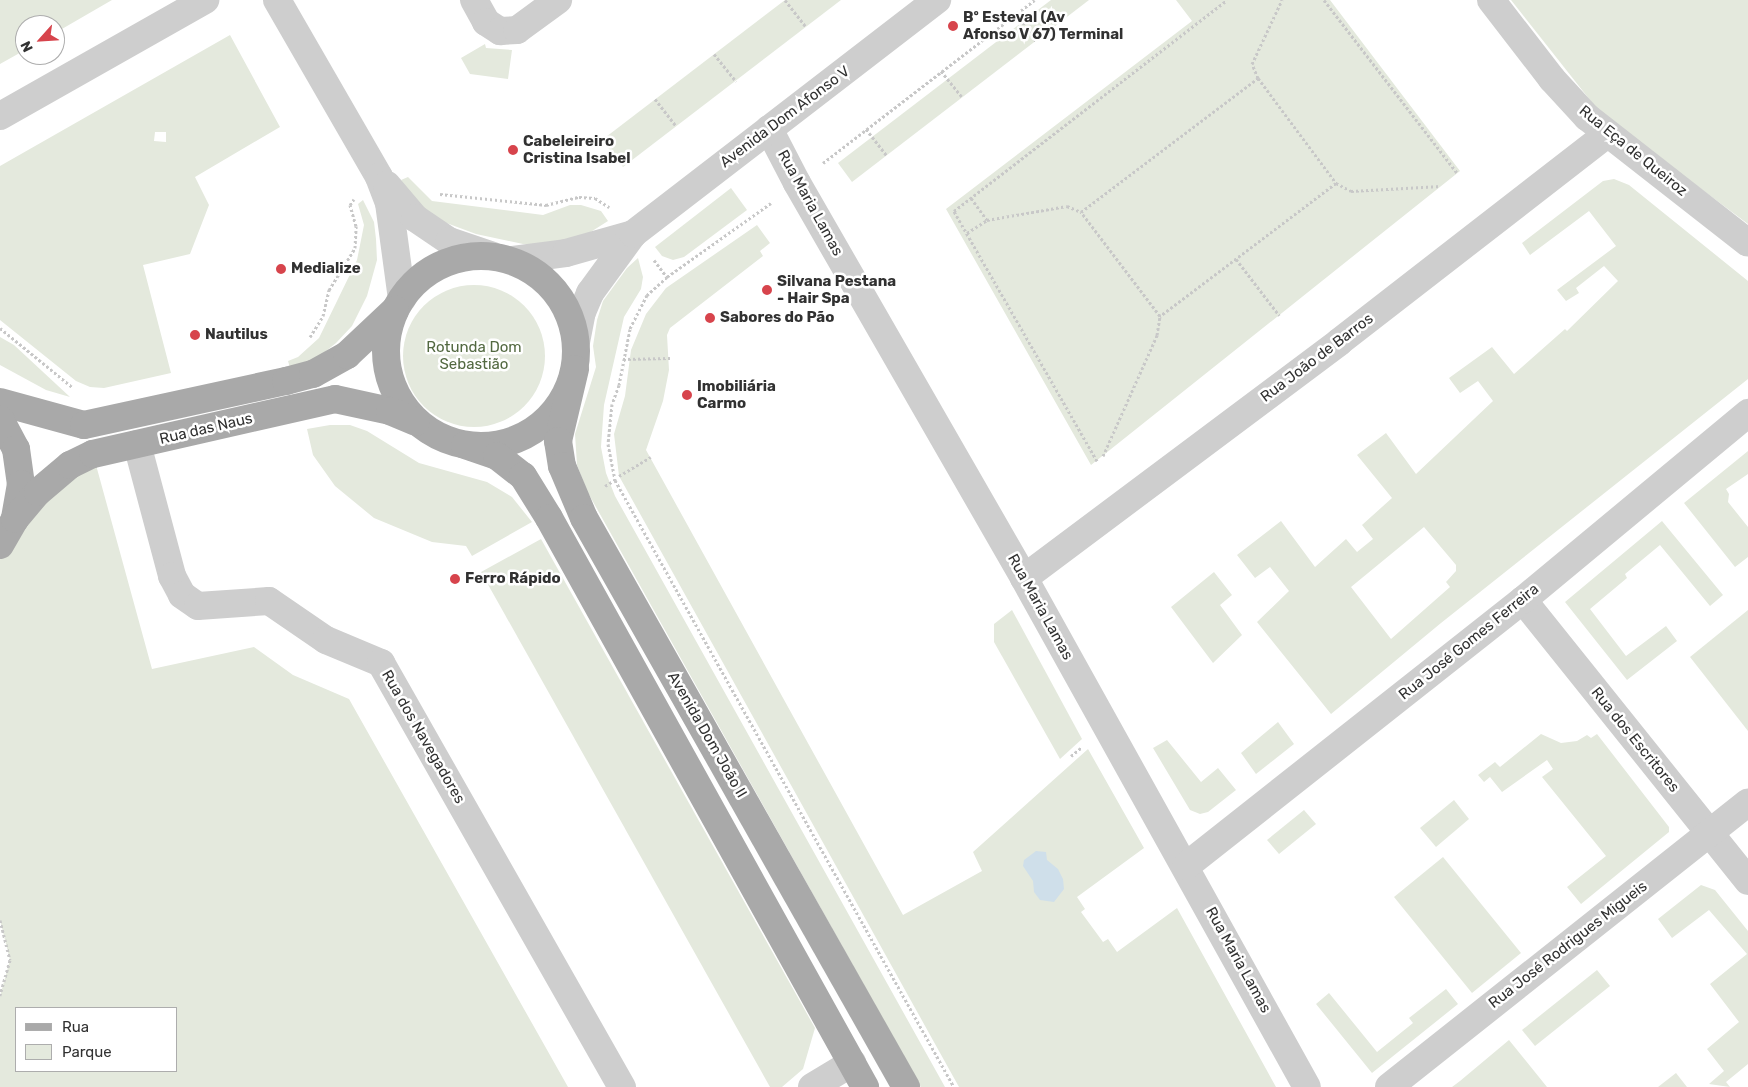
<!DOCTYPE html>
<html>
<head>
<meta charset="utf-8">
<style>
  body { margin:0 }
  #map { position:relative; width:1748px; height:1087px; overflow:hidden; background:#fff; font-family:Rubik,sans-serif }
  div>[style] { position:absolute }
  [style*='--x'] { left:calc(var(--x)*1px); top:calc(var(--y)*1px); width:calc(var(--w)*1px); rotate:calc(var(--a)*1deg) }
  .green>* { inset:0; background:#e4e9dd }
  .round { border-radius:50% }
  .water>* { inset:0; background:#cfdfea }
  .path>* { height:3px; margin-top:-1.5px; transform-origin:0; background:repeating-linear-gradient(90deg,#c8c8c8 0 2.5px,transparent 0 5px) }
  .minor>* { height:28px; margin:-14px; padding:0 14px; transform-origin:14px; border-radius:14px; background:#cecece }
  .primary>* { height:28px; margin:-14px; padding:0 14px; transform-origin:14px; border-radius:14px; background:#a9a9a9 }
  .primary>.ring { margin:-14px; padding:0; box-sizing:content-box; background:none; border:28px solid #a9a9a9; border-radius:50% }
  .dots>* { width:14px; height:14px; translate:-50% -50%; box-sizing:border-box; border:2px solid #fff; border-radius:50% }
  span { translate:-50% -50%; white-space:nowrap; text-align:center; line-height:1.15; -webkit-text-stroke:5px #fff; paint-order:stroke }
  .poi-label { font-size:15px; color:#313131; font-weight:700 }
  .left { translate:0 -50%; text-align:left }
  .street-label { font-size:15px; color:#313131 }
  .park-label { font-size:15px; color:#536941 }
  .legend { position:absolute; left:15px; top:1007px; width:162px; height:65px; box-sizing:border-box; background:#fff; border:1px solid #adadad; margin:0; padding:6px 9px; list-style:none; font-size:15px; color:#313131 }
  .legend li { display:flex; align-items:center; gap:10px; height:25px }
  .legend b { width:25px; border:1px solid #adadad }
  .north { position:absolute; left:15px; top:15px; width:50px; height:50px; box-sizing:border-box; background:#fff; border:1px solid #adadad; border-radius:50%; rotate:244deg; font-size:14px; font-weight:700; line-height:20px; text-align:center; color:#313131 }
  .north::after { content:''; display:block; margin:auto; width:18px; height:22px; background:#d7444c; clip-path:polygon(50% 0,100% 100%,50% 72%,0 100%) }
</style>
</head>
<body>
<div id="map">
  <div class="green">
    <i style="clip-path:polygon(0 0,112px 0,55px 33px,55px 25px,25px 25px,25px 50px,0 64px)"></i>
    <i style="clip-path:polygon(785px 0,841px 0,623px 167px,602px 140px)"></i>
    <i style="clip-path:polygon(1051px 0,1089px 0,852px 182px,838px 163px)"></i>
    <i style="clip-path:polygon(1176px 0,1330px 0,1460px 171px,1091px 465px,946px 209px,1192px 21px)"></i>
    <i style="clip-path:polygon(1511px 0,1748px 0,1748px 224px,1601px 114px)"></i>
    <i style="clip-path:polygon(evenodd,230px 35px,280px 127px,195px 177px,209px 205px,190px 254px,143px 265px,171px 373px,104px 388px,90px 387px,76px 381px,0 320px,0 166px,230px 35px,155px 132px,166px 132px,166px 142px,154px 141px,155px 132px)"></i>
    <i style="clip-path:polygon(485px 44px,486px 48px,512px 50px,508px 79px,470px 74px,461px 58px)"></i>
    <i style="clip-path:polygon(408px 177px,432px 201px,543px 215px,570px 205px,581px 205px,601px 211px,608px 221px,578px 240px,554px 245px,523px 244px,476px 234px,433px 218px,408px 192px,401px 180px)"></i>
    <i style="clip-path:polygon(evenodd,1614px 179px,1629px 185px,1748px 281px,1748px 379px,1441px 623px,1331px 714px,1257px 622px,1289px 591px,1270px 567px,1255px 578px,1237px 555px,1281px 521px,1315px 567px,1346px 539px,1357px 552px,1373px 539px,1362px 525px,1392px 498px,1357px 455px,1386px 433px,1416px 474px,1493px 401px,1478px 381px,1460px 393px,1449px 378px,1492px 347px,1514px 374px,1565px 329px,1567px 331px,1618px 281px,1604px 266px,1576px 288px,1579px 293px,1566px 301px,1557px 290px,1616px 246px,1589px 211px,1530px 255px,1522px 243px,1603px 181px,1614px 179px,1424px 527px,1456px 565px,1456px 571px,1446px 582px,1450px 587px,1391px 639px,1351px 587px,1424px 527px)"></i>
    <i style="clip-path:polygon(731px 188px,747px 210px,684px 257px,673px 260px,662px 256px,655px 247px)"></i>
    <i style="clip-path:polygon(363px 200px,374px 222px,376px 239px,377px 260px,367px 296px,352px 326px,336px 343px,316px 359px,290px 368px,288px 361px,298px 357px,319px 338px,357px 260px,364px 225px,358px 204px)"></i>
    <i style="clip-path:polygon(757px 225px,770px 243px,760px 251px,763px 256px,670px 328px,667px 335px,669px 370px,663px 401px,646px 450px,903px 915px,982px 871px,973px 852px,1088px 749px,1144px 848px,1077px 897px,1085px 909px,1081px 912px,1103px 942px,1108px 939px,1117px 952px,1177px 908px,1276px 1087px,959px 1087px,619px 476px,614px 434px,625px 396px,631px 350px,646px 314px,666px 288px)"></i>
    <i style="clip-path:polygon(638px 258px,643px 277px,641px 289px,624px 317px,604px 405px,601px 447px,606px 473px,615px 496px,945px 1087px,921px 1087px,587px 491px,577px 465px,575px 434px,596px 367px,593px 346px,597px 320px,603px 301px,627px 268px)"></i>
    <i class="round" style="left:403px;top:285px;width:142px;height:142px"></i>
    <i style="clip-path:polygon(0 337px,14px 345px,70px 397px,46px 390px,0 365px)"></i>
    <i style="clip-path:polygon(330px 425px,350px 425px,367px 431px,419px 463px,487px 482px,512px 497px,532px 522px,472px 556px,466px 546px,432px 542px,374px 518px,335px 486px,313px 455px,307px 429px)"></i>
    <i style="clip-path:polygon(1748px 451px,1748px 474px,1726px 489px,1729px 494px,1728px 502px,1748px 527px,1748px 557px,1735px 567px,1684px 503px)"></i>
    <i style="clip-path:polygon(evenodd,93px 454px,152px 669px,254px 647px,293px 675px,349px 699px,568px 1087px,0 1087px,0 996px,10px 960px,0 920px,0 545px,93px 454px,16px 1008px,176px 1008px,176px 1071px,16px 1071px,16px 1008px)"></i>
    <i style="clip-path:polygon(1662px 521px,1723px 595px,1710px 606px,1660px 545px,1625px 574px,1627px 578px,1590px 609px,1626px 656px,1666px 626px,1677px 641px,1627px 680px,1565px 602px)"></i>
    <i style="clip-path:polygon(541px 539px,815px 1028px,803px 1069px,782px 1087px,770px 1087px,481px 572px)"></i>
    <i style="clip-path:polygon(1214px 572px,1232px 595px,1220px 605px,1242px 635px,1213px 663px,1171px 607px)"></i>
    <i style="clip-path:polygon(1012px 610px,1082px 739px,1060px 759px,994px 642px,994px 624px)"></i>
    <i style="clip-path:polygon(1748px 610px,1748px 731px,1690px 657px)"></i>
    <i style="clip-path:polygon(1278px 722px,1294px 744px,1256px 774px,1241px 753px)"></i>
    <i style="clip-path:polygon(1541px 734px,1561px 743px,1577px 741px,1587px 735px,1591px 738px,1597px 734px,1669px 827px,1669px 832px,1581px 904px,1567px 887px,1606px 856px,1542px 777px,1553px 769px,1547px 760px,1502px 792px,1490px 777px,1484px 782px,1478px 775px,1495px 762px,1500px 767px)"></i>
    <i style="clip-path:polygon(1167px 740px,1201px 782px,1218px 768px,1236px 790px,1208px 812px,1200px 814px,1190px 810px,1153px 748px)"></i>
    <i style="clip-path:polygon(1454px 800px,1469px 819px,1436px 847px,1420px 828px)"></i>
    <i style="clip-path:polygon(1304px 810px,1316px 824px,1279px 854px,1267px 840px)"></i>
    <i style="clip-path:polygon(1443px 857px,1521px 953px,1472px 993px,1394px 897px)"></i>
    <i style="clip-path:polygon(1701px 885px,1715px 890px,1748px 931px,1748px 1064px,1726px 1082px,1730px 1087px,1709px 1084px,1724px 1071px,1707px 1049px,1739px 1022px,1710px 984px,1747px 954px,1709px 910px,1672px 938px,1658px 919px)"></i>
    <i style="clip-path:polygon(1597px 970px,1610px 986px,1535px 1046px,1522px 1030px)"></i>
    <i style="clip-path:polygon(1446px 989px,1458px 1004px,1372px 1073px,1316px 1004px,1329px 993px,1377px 1052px,1413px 1023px,1409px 1018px)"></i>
    <i style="clip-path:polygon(1509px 1040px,1547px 1087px,1452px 1087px,1460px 1081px)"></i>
    <i style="clip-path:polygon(1676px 1073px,1687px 1087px,1658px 1087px)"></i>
  </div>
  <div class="water">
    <i style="clip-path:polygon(1036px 851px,1046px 852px,1047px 860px,1058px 869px,1063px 879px,1064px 889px,1054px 902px,1040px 900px,1034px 892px,1033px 881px,1023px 866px,1024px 860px)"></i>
  </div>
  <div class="path">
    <i style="--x:785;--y:0;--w:34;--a:52"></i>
    <i style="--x:1324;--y:0;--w:218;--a:52.4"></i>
    <i style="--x:1017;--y:14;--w:33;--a:55"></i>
    <i style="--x:714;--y:54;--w:35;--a:51"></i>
    <i style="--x:941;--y:71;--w:33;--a:51"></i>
    <i style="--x:1258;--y:78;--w:15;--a:-113"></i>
    <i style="--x:1252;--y:64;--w:71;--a:-64.9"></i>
    <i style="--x:655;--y:99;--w:34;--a:52"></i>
    <i style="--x:866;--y:129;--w:33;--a:52"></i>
    <i style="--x:823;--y:163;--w:267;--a:-37.6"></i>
    <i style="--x:1336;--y:183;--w:221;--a:142.9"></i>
    <i style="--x:1160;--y:316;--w:131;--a:-127.2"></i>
    <i style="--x:1081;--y:212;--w:222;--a:-37.1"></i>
    <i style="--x:1258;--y:78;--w:131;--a:53.4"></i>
    <i style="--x:1336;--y:183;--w:17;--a:28"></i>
    <i style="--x:1351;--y:191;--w:90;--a:-3.2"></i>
    <i style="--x:440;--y:194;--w:107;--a:5.9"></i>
    <i style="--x:546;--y:205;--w:34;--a:-14"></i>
    <i style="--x:579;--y:197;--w:16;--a:4"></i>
    <i style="--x:595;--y:198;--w:17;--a:33"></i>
    <i style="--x:971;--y:198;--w:27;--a:54"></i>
    <i style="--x:771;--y:203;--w:128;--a:144.6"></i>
    <i style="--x:667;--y:277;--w:27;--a:138"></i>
    <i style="--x:647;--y:295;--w:38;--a:117"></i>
    <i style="--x:630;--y:329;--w:57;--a:101.1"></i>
    <i style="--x:619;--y:385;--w:20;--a:110"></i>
    <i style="--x:612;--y:404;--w:40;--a:95.7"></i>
    <i style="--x:608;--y:444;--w:37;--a:79"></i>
    <i style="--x:615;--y:480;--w:695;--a:60.82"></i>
    <i style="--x:967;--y:233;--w:24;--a:-33"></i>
    <i style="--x:987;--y:220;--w:81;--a:-9.9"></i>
    <i style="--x:1067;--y:206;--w:15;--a:23"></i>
    <i style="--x:1236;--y:259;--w:71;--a:52.5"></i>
    <i style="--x:654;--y:260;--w:21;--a:53"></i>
    <i style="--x:0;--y:328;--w:93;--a:39.3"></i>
    <i style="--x:310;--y:337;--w:25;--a:-58"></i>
    <i style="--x:323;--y:316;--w:27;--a:-77"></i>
    <i style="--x:329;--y:290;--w:49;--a:-58.2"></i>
    <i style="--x:355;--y:248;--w:22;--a:-87"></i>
    <i style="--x:356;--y:226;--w:22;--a:-106"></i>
    <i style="--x:350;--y:205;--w:7;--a:-56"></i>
    <i style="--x:623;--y:359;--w:47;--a:-1.2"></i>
    <i style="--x:1103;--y:456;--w:133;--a:-65.9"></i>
    <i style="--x:1157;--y:335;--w:19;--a:-81"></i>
    <i style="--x:1097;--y:461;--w:288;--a:-119.8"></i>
    <i style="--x:954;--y:211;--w:345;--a:-37.7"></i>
    <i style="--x:619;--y:476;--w:37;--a:-31"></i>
    <i style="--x:605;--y:486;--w:12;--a:-31"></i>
    <i style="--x:1071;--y:756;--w:14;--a:-39"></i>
    <i style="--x:0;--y:920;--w:41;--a:76"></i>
    <i style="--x:10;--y:960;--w:37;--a:106"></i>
  </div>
  <div class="minor">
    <i style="--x:277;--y:0;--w:204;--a:60"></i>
    <i style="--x:379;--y:177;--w:28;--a:69"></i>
    <i style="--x:389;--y:203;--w:97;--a:82.3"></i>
    <i style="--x:474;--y:0;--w:25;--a:61"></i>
    <i style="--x:486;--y:22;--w:17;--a:33"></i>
    <i style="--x:500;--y:31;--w:17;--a:-3"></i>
    <i style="--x:517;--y:30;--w:51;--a:-36.2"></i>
    <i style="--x:1491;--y:0;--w:100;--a:52.3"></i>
    <i style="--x:1552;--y:79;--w:52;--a:47.4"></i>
    <i style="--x:1587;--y:117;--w:204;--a:38"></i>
    <i style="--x:0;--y:116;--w:236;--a:-29.5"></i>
    <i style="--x:769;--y:129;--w:61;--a:62.6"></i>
    <i style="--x:797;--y:183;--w:456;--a:60.1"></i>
    <i style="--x:1024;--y:578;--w:582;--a:60.93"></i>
    <i style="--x:387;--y:185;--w:43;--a:49.7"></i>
    <i style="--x:415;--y:218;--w:41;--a:34.1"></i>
    <i style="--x:449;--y:241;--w:46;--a:18.8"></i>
    <i style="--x:513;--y:260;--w:53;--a:-7.5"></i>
    <i style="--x:566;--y:253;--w:70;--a:-15.8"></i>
    <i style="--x:576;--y:342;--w:31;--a:-79"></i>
    <i style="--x:582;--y:312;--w:21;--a:-67"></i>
    <i style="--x:590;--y:293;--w:73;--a:-53.9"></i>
    <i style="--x:633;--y:234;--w:384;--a:-37.6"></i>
    <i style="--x:137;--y:444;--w:137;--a:75.1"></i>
    <i style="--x:172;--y:576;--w:21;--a:62"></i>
    <i style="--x:182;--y:595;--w:19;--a:35"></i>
    <i style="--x:198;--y:606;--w:71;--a:-4"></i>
    <i style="--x:269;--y:601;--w:69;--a:34.4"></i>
    <i style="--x:326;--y:640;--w:60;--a:22.7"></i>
    <i style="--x:381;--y:663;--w:488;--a:60.4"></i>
    <i style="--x:1024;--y:578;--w:394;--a:-36.8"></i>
    <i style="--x:1339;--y:342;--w:339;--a:-37.8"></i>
    <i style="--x:1523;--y:600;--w:360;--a:51.3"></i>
    <i style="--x:1186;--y:866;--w:429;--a:-38.3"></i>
    <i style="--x:1523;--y:600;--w:293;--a:-39.7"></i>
    <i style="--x:812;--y:1087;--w:47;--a:-31"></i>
    <i style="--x:1389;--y:1087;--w:458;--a:-38.4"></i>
  </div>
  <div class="primary">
    <i class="ring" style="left:386px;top:256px;width:162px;height:162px"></i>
    <i style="--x:575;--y:369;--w:74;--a:103.3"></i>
    <i style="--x:558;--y:441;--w:25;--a:81"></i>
    <i style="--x:562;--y:466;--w:56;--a:67.1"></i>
    <i style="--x:584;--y:518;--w:654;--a:60.49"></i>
    <i style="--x:0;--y:402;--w:87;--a:15.3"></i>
    <i style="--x:84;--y:425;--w:207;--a:-12.3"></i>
    <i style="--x:286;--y:381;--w:28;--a:-15"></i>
    <i style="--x:313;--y:374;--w:39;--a:-29"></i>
    <i style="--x:347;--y:355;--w:66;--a:-43.2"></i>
    <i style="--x:0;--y:419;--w:34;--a:62"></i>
    <i style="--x:16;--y:449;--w:35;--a:82"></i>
    <i style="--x:21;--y:484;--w:36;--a:100"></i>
    <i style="--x:15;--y:519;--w:30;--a:120"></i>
    <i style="--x:465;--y:445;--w:34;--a:19"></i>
    <i style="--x:497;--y:456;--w:33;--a:38"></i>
    <i style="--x:523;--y:476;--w:49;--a:58.2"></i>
    <i style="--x:549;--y:518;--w:651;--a:60.95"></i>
    <i style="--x:15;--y:519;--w:35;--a:-50"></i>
    <i style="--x:38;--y:492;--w:42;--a:-40.2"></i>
    <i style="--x:70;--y:465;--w:25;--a:-26"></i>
    <i style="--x:93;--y:454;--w:248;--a:-12.8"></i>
    <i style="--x:335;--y:399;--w:56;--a:12.3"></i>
    <i style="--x:390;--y:411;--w:28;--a:23"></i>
  </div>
  <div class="dots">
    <i style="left:953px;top:26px;background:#d7444c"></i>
    <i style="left:513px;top:150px;background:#d7444c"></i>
    <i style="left:281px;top:269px;background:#d7444c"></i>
    <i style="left:767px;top:290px;background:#d7444c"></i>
    <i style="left:710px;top:318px;background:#d7444c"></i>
    <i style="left:195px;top:335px;background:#d7444c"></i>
    <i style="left:687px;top:395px;background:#d7444c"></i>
    <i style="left:455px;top:579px;background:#d7444c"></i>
  </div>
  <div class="poi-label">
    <span class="left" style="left:963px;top:26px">Bº Esteval (Av<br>Afonso V 67) Terminal</span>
    <span class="left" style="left:523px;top:150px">Cabeleireiro<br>Cristina Isabel</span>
    <span class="left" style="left:291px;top:269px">Medialize</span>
    <span class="left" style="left:777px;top:290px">Silvana Pestana<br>- Hair Spa</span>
    <span class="left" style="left:720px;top:318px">Sabores do Pão</span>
    <span class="left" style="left:205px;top:335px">Nautilus</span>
    <span class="left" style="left:697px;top:395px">Imobiliária<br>Carmo</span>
    <span class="left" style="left:465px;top:579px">Ferro Rápido</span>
  </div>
  <div class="street-label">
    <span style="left:785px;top:117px;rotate:-37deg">Avenida Dom Afonso V</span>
    <span style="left:1633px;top:151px;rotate:39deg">Rua Eça de Queiroz</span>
    <span style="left:810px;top:203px;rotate:61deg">Rua Maria Lamas</span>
    <span style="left:1317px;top:358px;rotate:-37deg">Rua João de Barros</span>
    <span style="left:206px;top:429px;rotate:-13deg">Rua das Naus</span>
    <span style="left:1040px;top:607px;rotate:61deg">Rua Maria Lamas</span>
    <span style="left:1469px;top:642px;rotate:-39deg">Rua José Gomes Ferreira</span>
    <span style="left:707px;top:735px;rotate:60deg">Avenida Dom João II</span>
    <span style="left:423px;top:737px;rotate:60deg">Rua dos Navegadores</span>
    <span style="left:1635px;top:740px;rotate:51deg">Rua dos Escritores</span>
    <span style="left:1568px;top:945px;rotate:-38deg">Rua José Rodrigues Migueis</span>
    <span style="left:1238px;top:960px;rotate:61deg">Rua Maria Lamas</span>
  </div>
  <div class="park-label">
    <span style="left:474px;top:356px">Rotunda Dom<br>Sebastião</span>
  </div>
  <ul class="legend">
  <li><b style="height:6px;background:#a9a9a9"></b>Rua</li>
  <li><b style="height:14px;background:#e4e9dd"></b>Parque</li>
  </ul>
  <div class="north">N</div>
</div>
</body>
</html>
